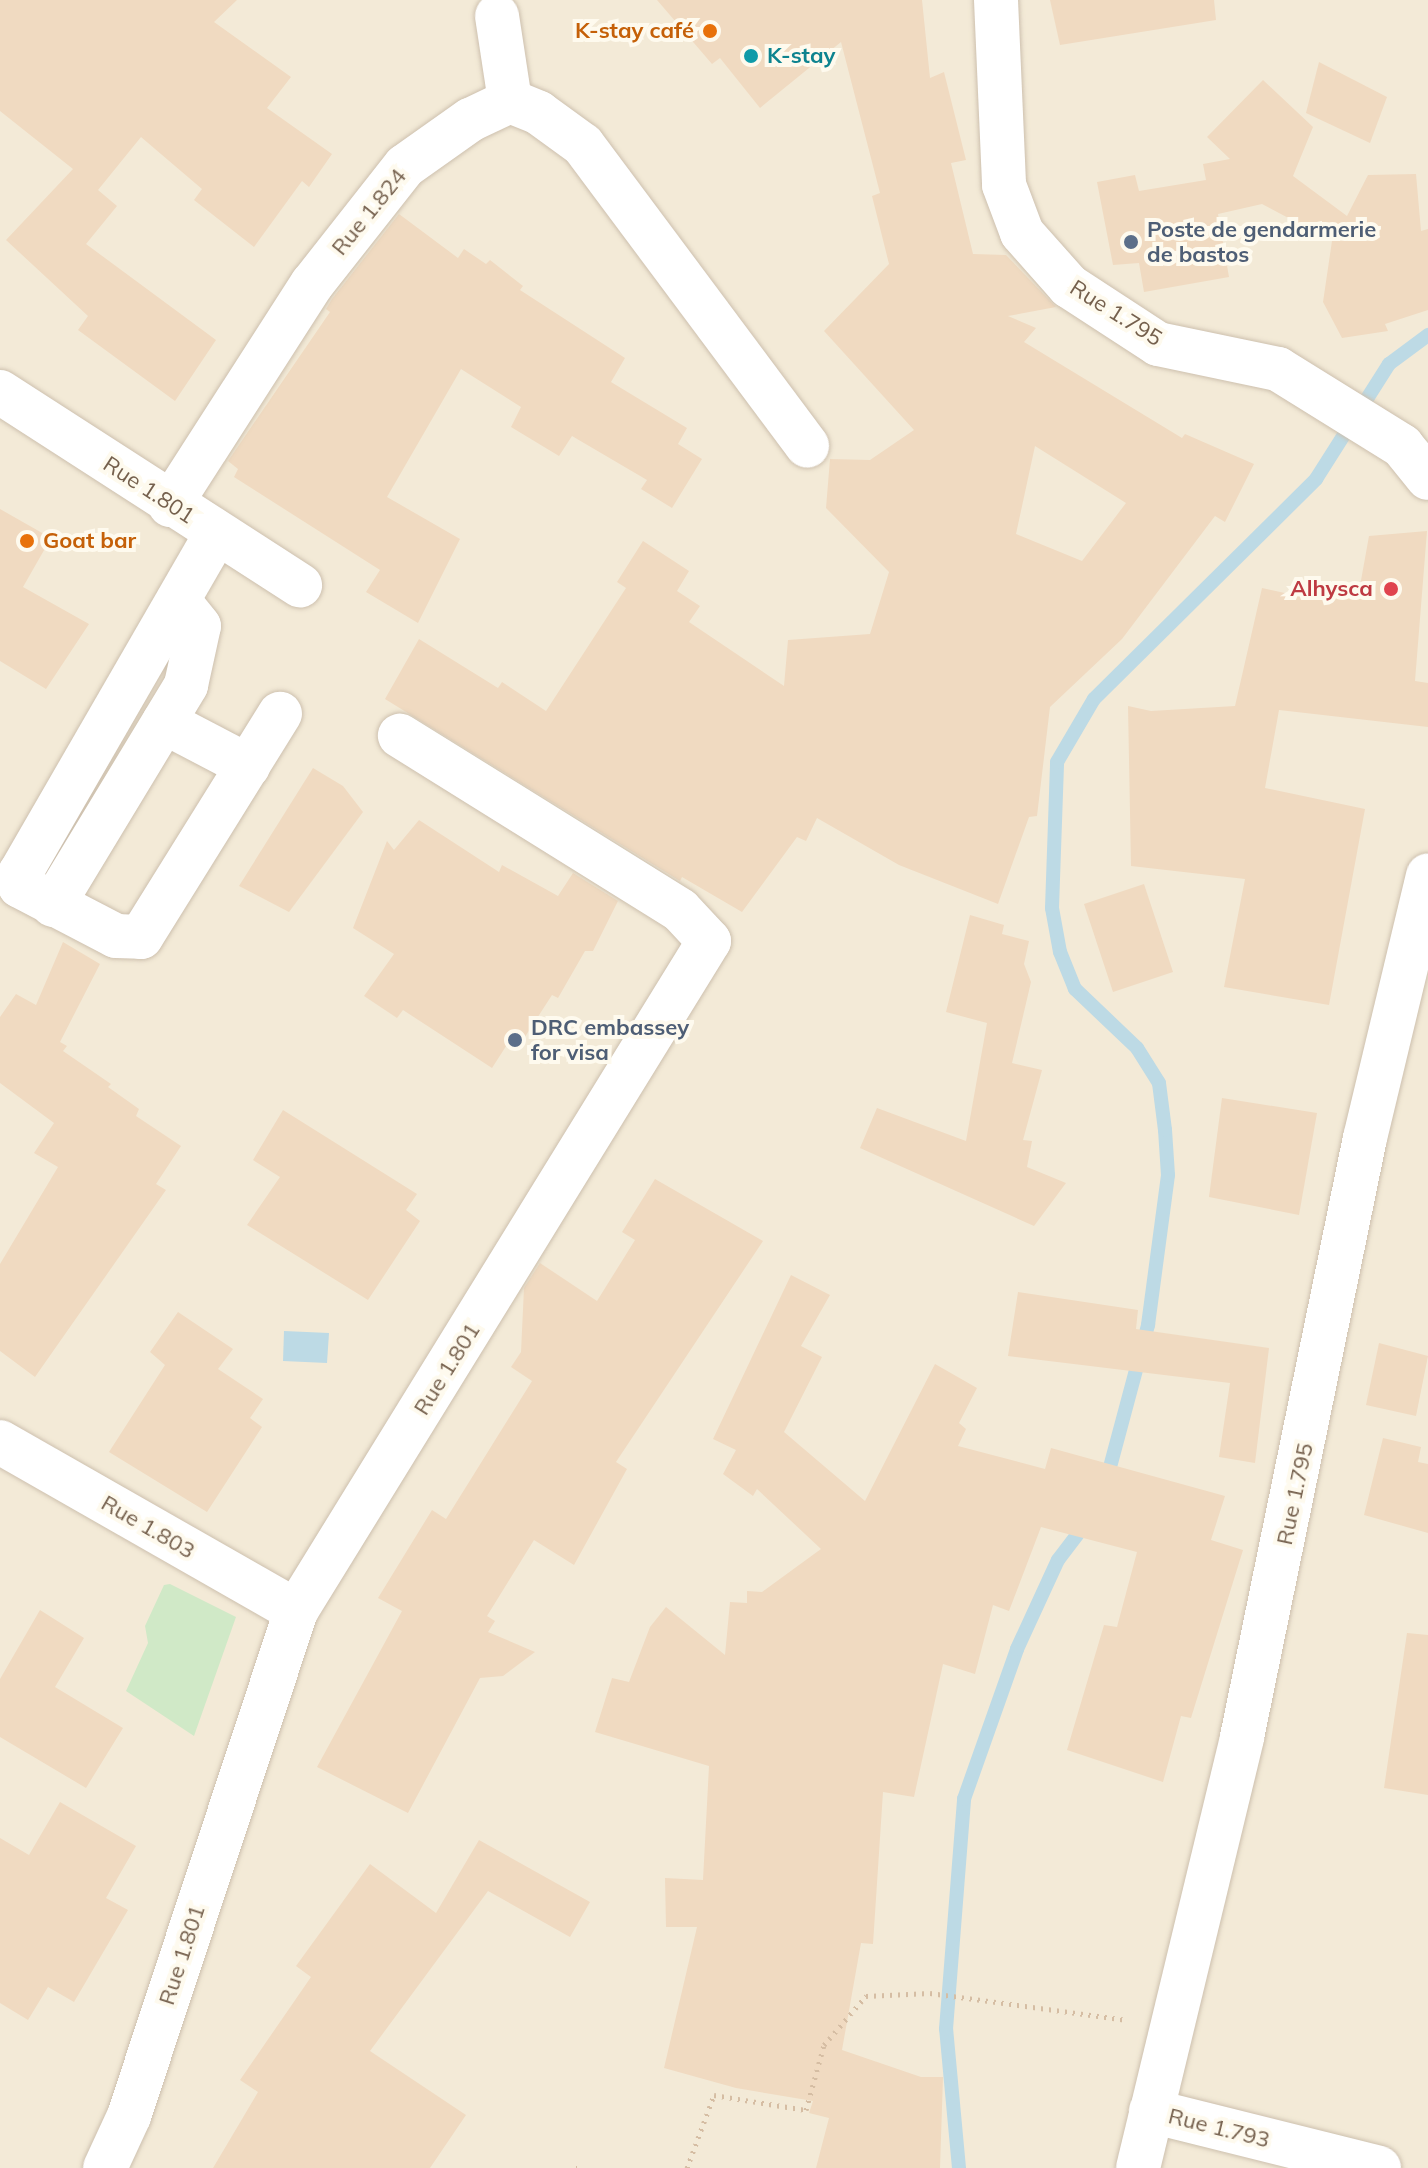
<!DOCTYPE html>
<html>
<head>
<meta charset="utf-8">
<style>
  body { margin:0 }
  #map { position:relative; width:1428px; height:2168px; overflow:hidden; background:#fcf7e8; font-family:Mulish,sans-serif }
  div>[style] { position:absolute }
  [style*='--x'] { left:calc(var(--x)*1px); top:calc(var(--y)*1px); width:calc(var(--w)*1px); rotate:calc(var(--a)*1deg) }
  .residential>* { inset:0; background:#f3ead7 }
  .green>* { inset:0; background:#d0e9c7 }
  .water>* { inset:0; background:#bddae5 }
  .stream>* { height:14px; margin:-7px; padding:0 7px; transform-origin:7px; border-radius:7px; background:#bddae5 }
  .building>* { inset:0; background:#f0dac1 }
  .path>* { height:5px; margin-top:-2.5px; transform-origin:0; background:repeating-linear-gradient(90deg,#d5bda3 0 2px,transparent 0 8px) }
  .roads { filter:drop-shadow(0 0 2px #cdc0ae) drop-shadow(0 0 2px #cdc0ae) }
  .minor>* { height:44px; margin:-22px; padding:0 22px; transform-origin:22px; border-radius:22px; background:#fff }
  .dots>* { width:22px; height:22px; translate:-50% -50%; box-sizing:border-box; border:4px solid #fefaee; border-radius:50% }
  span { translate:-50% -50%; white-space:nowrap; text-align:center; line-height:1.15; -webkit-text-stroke:8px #fefaee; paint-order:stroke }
  .food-label { font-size:22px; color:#c56008; font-weight:700 }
  .right { translate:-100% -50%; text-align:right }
  .left { translate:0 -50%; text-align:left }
  .culture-label { font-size:22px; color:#0d838f; font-weight:700 }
  .street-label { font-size:22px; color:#75604d }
  .service-label { font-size:22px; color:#4e5e75; font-weight:700 }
  .health-label { font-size:22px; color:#be3a42; font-weight:700 }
</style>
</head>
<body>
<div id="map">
  <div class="residential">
    <i style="clip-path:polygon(0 0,1428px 0,1428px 2168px,0 2168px)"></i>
  </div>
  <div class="green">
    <i style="clip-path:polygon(170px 1584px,236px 1617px,194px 1736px,126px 1691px,148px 1643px,145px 1626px,164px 1585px)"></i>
  </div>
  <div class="water">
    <i style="clip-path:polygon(284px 1331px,329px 1333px,327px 1363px,283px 1361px)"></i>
  </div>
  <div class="stream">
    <i style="--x:1106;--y:1482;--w:163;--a:-75"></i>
    <i style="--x:1148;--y:1325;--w:151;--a:-82.4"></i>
    <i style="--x:1168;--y:1175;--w:45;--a:-93.8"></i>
    <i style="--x:1165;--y:1130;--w:47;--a:-97.3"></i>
    <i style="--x:1159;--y:1083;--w:41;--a:-122.2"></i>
    <i style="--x:1137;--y:1048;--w:86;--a:-136.4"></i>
    <i style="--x:1075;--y:989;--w:40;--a:-112"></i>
    <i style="--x:1060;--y:952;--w:45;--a:-100.3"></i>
    <i style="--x:1052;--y:908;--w:146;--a:-88"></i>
    <i style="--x:1057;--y:762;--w:73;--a:-59.6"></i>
    <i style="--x:1094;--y:699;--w:313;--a:-44.7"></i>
    <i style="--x:1316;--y:479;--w:136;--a:-57.6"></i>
    <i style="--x:1389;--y:364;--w:49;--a:-36.6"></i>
    <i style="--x:959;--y:2168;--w:140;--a:-95.3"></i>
    <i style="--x:946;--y:2029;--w:231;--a:-85.5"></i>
    <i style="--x:964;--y:1799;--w:159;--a:-70.5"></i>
    <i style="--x:1017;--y:1649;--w:98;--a:-65.3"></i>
    <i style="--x:1058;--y:1560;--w:48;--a:-52.7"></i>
  </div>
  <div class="building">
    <i style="clip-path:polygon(0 0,237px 0,214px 22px,291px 77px,267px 108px,332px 154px,309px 187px,302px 181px,254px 247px,194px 200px,202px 189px,141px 137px,98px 190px,117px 206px,86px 244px,216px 340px,175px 401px,78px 330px,88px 316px,6px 240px,73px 169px,0 111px)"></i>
    <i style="clip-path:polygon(evenodd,657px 0,922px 0,930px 78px,944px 72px,966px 160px,951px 163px,973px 254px,1006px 255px,1056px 307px,1008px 316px,1036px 328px,1024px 342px,1182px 438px,1185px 434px,1254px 464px,1225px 522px,1215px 516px,1122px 639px,1050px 707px,1037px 816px,1029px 817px,998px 904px,899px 865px,817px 818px,806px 841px,797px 837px,742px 912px,682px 877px,680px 881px,385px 699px,419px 639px,498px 688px,502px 682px,546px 711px,626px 588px,617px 582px,643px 541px,689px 571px,677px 591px,700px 606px,689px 622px,784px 686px,788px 640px,870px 634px,889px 572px,826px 508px,830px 459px,870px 460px,914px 430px,824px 331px,889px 264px,872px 196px,880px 193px,841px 42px,760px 108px,720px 58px,712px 64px,657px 0,1035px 446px,1126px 503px,1082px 561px,1016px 534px,1035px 446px)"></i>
    <i style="clip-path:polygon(1050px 0,1214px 0,1216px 20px,1060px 45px)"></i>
    <i style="clip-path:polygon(1319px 62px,1387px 97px,1370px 143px,1306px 113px)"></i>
    <i style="clip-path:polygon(1263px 80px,1313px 127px,1293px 176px,1347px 216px,1368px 175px,1416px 174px,1421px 231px,1428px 229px,1428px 310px,1385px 324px,1388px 331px,1342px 338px,1323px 302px,1332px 241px,1262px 204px,1218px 214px,1229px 277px,1144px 292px,1139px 263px,1113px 265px,1097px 182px,1135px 175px,1139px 191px,1206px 180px,1203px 164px,1230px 159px,1207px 137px)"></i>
    <i style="clip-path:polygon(399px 214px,458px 258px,464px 249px,486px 264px,490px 260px,523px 286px,520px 290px,625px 358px,611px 382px,687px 428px,678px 444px,702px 459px,672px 508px,641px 489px,647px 480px,572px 436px,559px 456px,511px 427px,521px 407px,461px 369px,387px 497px,460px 539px,418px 623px,366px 592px,380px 570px,234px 477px,238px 469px,228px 461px,330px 312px,326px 309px,332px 299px)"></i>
    <i style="clip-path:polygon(0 509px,51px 538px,23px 587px,89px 624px,46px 689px,0 661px)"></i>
    <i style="clip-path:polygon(1427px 531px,1415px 681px,1428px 683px,1428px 727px,1279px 710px,1265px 788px,1365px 809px,1329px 1005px,1224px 987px,1245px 879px,1131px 866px,1128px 706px,1151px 711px,1235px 706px,1262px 588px,1312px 599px,1315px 587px,1358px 597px,1369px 536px)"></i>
    <i style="clip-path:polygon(313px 768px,343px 786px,363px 812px,289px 912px,239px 886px)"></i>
    <i style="clip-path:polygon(419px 820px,499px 872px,502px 865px,558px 896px,573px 873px,618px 901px,593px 951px,585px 951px,558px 998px,552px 995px,521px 1043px,512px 1037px,492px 1068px,403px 1010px,397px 1018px,364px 996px,394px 954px,353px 928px,387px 841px,394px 850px)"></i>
    <i style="clip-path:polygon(1144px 884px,1173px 972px,1113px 992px,1084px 904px)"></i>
    <i style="clip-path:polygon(970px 915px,1004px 925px,1002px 934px,1029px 941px,1024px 964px,1031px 982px,1012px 1063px,1042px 1070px,1023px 1140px,1032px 1141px,1027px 1167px,1066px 1183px,1034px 1226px,860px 1148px,877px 1108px,966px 1141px,987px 1023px,946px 1012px)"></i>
    <i style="clip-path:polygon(63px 942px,100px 964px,60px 1042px,67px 1046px,63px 1051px,111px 1084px,108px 1087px,139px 1109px,136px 1116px,181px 1146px,156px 1184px,166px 1190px,35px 1377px,0 1351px,0 1264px,58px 1167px,34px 1153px,54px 1123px,0 1083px,0 1017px,16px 994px,36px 1005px)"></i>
    <i style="clip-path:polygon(1222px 1098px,1317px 1113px,1299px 1215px,1209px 1197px)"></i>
    <i style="clip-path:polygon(283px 1110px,417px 1194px,406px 1210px,420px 1221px,368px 1300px,247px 1225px,280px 1177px,253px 1160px)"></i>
    <i style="clip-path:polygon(655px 1179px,763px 1241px,616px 1462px,627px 1469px,574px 1565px,534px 1540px,487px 1616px,495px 1621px,488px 1632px,535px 1652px,503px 1676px,480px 1678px,408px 1813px,317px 1767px,402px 1611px,378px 1598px,432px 1510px,446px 1519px,532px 1381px,511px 1367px,521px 1352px,524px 1288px,540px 1263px,597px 1301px,635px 1240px,622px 1232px)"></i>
    <i style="clip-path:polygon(791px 1275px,830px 1295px,801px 1346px,822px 1357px,784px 1432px,865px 1501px,935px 1364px,977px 1388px,959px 1423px,966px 1429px,958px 1446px,1045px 1469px,1051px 1448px,1225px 1496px,1211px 1540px,1243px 1550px,1191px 1718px,1181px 1716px,1163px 1782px,1067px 1750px,1104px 1625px,1117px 1627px,1137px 1552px,1041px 1527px,1009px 1611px,993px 1605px,975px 1674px,943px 1664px,914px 1797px,883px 1792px,873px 1944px,861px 1943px,842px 2050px,921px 2077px,943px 2077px,940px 2168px,816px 2168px,829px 2118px,809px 2113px,813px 2101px,736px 2088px,664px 2068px,697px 1927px,666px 1927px,665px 1878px,703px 1880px,709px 1766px,595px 1732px,612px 1678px,629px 1682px,650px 1627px,666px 1607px,725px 1655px,730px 1602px,747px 1603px,747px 1591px,762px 1592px,821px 1549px,757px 1489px,753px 1496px,723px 1474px,736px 1450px,713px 1439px)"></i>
    <i style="clip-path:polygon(1018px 1292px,1138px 1310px,1136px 1329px,1269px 1348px,1255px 1463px,1219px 1457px,1230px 1383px,1008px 1356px)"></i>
    <i style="clip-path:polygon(178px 1312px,233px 1349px,218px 1369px,263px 1399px,250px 1418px,262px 1427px,207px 1512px,109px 1452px,165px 1365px,150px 1352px)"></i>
    <i style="clip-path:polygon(1379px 1343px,1428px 1356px,1416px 1416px,1366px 1405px)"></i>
    <i style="clip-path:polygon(1383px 1438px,1421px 1447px,1418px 1462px,1428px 1464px,1428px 1533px,1364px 1515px)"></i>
    <i style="clip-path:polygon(40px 1610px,84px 1638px,55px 1687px,123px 1728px,86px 1788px,0 1737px,0 1679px)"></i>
    <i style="clip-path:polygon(1407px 1633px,1428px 1635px,1428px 1795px,1384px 1788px)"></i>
    <i style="clip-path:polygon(60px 1802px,136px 1846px,106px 1898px,128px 1910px,74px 2002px,48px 1987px,28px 2020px,0 2003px,0 1838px,29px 1855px)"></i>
    <i style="clip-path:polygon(479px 1840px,590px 1902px,570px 1937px,488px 1891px,370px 2051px,466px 2115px,430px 2168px,213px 2168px,258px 2092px,240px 2080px,311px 1977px,296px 1966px,370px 1864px,436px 1913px)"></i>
  </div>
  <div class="path">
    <i style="--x:576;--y:2168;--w:1;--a:0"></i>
    <i style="--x:687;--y:2168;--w:78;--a:-69.7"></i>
    <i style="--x:714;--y:2095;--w:93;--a:9.3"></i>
    <i style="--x:806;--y:2110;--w:67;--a:-74.5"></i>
    <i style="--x:824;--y:2045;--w:65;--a:-49.4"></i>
    <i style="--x:866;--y:1996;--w:64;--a:-2.7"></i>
    <i style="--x:930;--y:1993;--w:199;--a:7.8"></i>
  </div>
  <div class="roads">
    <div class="minor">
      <i style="--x:996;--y:0;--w:185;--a:87.5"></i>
      <i style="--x:1004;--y:185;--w:51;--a:69.4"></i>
      <i style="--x:1022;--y:233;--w:71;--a:48.4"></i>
      <i style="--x:1069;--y:286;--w:106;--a:33.1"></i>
      <i style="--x:1158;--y:344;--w:123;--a:11.8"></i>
      <i style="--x:1278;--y:369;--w:146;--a:31.8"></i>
      <i style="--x:1402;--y:446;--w:41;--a:50.9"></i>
      <i style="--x:497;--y:16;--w:86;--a:81.3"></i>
      <i style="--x:0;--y:392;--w:357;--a:32.8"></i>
      <i style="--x:170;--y:505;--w:263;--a:-57.3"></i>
      <i style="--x:312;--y:284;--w:150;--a:-51.8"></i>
      <i style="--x:405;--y:166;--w:80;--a:-35.3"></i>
      <i style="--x:470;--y:120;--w:44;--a:-25.4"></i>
      <i style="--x:510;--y:101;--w:31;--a:22"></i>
      <i style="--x:539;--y:113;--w:54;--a:36"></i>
      <i style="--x:583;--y:145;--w:375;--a:53.3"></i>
      <i style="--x:216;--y:534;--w:392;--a:120"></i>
      <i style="--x:20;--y:873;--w:13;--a:90"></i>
      <i style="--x:20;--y:886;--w:108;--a:27.5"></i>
      <i style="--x:116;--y:936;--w:25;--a:2"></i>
      <i style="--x:141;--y:937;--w:263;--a:-58.1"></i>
      <i style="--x:164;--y:722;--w:95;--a:27.6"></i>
      <i style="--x:53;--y:905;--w:257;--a:-58.8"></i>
      <i style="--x:186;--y:685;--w:60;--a:-77.6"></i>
      <i style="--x:199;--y:626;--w:33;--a:-129"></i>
      <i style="--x:0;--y:1442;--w:341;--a:29.7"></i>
      <i style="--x:1151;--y:2111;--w:235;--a:14"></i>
      <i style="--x:105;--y:2168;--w:57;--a:-65.2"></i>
      <i style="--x:129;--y:2116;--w:532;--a:-71.7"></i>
      <i style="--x:296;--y:1611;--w:787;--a:-58.35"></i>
      <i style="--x:709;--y:941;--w:42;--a:-133.1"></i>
      <i style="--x:680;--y:910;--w:330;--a:-148.1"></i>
      <i style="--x:1138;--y:2168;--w:443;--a:-76.4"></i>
      <i style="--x:1242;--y:1737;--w:611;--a:-78.4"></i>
      <i style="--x:1365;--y:1138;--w:270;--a:-76.5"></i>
    </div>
  </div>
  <div class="dots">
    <i style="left:710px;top:31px;background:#e8710a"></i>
    <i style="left:751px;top:56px;background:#0f9aa8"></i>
    <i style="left:1131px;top:242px;background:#5c6f8a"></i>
    <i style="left:27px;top:541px;background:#e8710a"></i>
    <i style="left:1391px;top:589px;background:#e0444e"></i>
    <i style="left:515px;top:1040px;background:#5c6f8a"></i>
  </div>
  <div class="food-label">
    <span class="right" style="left:694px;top:31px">K-stay café</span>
    <span class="left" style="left:43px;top:541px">Goat bar</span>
  </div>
  <div class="culture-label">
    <span class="left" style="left:767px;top:56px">K-stay</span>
  </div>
  <div class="street-label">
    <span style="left:369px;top:212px;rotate:-51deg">Rue 1.824</span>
    <span style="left:1116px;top:313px;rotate:32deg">Rue 1.795</span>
    <span style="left:149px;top:490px;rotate:33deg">Rue 1.801</span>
    <span style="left:447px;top:1369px;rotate:-58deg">Rue 1.801</span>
    <span style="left:1295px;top:1494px;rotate:-78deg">Rue 1.795</span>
    <span style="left:148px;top:1527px;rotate:30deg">Rue 1.803</span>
    <span style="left:182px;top:1955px;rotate:-72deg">Rue 1.801</span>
    <span style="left:1219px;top:2128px;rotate:14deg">Rue 1.793</span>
  </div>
  <div class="service-label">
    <span class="left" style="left:1147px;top:242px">Poste de gendarmerie<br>de bastos</span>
    <span class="left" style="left:531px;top:1040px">DRC embassey<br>for visa</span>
  </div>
  <div class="health-label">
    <span class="right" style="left:1373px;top:589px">Alhysca</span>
  </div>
</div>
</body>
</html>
